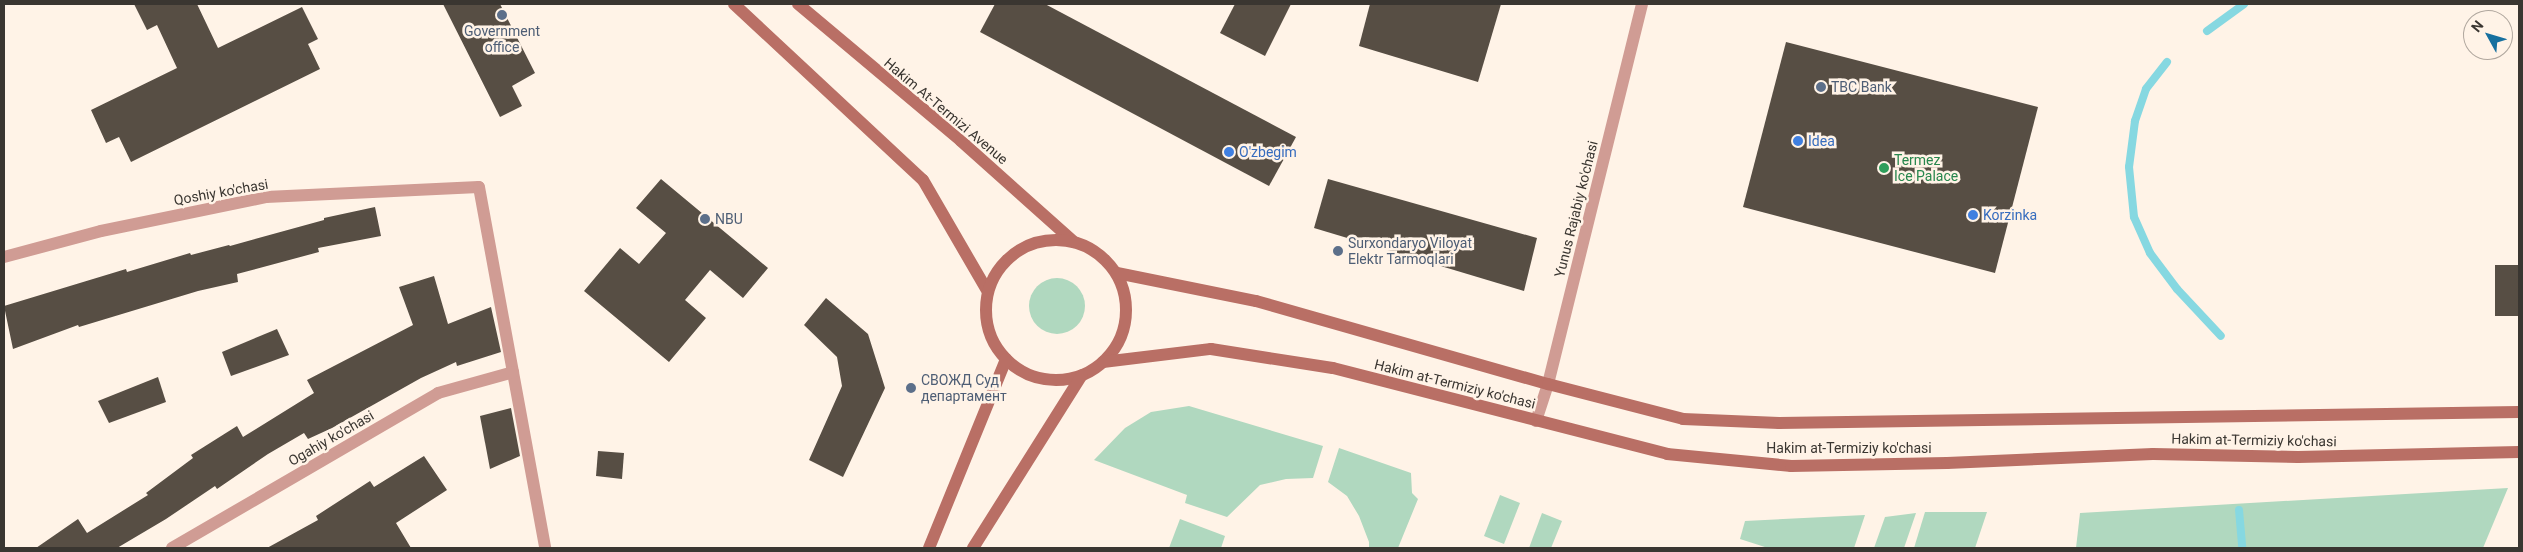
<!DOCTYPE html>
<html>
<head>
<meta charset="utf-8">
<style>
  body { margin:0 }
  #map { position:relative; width:2523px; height:552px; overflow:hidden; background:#fff3e7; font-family:Roboto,sans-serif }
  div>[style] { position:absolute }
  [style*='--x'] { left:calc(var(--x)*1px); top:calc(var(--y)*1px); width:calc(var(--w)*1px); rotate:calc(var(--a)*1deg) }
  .green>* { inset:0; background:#b0d8bf }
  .round { border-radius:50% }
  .stream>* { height:8px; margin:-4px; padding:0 4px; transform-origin:4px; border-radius:4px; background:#86d8e1 }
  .building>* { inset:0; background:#574e44 }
  .street>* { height:12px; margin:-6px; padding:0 6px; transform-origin:6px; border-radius:6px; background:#d09c94 }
  .secondary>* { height:12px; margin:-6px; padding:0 6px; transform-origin:6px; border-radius:6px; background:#b96f65 }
  .secondary>.ring { margin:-6px; padding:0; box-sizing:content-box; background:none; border:12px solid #b96f65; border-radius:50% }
  .dots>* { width:14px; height:14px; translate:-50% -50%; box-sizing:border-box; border:2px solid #fff3e7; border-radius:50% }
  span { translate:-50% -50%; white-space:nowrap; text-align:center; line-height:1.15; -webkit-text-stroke:5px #fff3e7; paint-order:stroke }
  .service-label { font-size:14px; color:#4e5e75 }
  .left { translate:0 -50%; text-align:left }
  .street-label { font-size:14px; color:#3a3631 }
  .shop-label { font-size:14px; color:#366cbe }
  .leisure-label { font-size:14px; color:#27864d }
  .frame { position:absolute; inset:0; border:5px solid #3a3631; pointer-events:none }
  .north { position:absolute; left:2463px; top:10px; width:50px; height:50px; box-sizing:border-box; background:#fff3e7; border:1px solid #b0a79e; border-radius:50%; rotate:309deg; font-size:14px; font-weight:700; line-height:20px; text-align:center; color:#3a3631 }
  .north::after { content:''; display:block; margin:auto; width:18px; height:22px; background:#17709f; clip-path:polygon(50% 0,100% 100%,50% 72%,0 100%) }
</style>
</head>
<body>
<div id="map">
  <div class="green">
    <i class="round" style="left:1029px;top:278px;width:56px;height:56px"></i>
    <i style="clip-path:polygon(1189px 406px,1323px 446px,1313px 478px,1286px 479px,1260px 485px,1227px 517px,1185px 503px,1187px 495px,1094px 460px,1125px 428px,1151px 412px)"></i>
    <i style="clip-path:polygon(1339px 448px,1411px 473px,1412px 493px,1418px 499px,1398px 548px,1369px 548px,1369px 542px,1359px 516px,1347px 496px,1328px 482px)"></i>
    <i style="clip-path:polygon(2508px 488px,2483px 548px,2076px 548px,2080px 513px)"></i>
    <i style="clip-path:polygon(1500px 495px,1520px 503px,1504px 544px,1484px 536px)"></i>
    <i style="clip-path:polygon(1925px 512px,1987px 512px,1975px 548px,1914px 548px)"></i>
    <i style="clip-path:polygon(1542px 513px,1562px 521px,1551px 548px,1529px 548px)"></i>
    <i style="clip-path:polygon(1916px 513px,1904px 548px,1874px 548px,1885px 517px)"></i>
    <i style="clip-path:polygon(1865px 515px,1854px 548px,1768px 548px,1740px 539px,1745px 521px)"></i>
    <i style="clip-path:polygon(1180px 519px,1225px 536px,1221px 548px,1169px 548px)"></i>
  </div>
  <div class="stream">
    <i style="--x:2207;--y:31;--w:46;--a:-36.1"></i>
    <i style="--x:2167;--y:62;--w:34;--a:128"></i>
    <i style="--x:2146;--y:89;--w:34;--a:109"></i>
    <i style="--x:2135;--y:121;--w:46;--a:97.4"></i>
    <i style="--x:2129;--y:167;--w:50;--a:84.3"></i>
    <i style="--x:2134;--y:217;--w:39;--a:66"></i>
    <i style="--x:2150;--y:253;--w:45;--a:53.1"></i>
    <i style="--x:2177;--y:289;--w:64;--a:46.9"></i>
    <i style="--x:2239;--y:510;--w:38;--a:85"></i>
  </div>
  <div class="building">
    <i style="clip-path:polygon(134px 4px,197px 4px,218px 48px,302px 7px,318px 39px,308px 44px,320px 69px,131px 162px,119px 137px,106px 143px,91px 110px,177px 68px,157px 25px,147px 30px)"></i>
    <i style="clip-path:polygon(443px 4px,500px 4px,535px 73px,512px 86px,522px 106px,500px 117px)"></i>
    <i style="clip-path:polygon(995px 4px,1045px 4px,1296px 137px,1269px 186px,980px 32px)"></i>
    <i style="clip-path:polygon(1235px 4px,1291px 4px,1265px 56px,1220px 33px)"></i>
    <i style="clip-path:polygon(1370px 4px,1501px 4px,1478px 82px,1359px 46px)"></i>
    <i style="clip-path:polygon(1786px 42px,2038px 107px,1995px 273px,1743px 207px)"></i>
    <i style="clip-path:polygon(661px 179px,768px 268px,743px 298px,710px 270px,685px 300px,706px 318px,669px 362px,584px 291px,620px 248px,639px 264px,666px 233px,636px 208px)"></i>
    <i style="clip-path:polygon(1328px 179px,1537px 238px,1524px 291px,1314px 228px)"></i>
    <i style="clip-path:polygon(375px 207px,381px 236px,318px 248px,319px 252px,237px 274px,238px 282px,198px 291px,79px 327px,78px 325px,13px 349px,4px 306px,126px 269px,127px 272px,190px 253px,191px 255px,229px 245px,230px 246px,324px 220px,324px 218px)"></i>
    <i style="clip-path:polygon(2495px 265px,2519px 265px,2519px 316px,2495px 316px)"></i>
    <i style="clip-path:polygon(434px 276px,448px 324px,491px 307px,501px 352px,457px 366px,456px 362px,421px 378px,332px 428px,308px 439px,304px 433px,268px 454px,217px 489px,215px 486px,166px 519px,117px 548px,36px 548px,78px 519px,87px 533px,148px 495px,146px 493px,193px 458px,191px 455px,237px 426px,243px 437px,314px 393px,307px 380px,413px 325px,399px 287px)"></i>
    <i style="clip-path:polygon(826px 298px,868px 334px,885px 388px,843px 477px,809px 460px,842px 386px,837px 357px,804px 325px)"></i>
    <i style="clip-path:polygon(277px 329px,289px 355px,231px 376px,222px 352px)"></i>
    <i style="clip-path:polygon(158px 377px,166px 402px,109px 423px,98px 401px)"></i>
    <i style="clip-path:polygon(511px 408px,520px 456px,490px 469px,480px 416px)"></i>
    <i style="clip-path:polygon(598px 451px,624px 453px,622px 479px,596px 476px)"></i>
    <i style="clip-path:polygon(424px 456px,447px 490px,396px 523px,411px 548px,267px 548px,318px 520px,316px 516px,370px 481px,374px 487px)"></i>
  </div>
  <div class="street">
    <i style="--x:4;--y:257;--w:100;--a:-15"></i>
    <i style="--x:101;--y:231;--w:168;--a:-11.6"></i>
    <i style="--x:266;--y:197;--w:213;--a:-2.7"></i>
    <i style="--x:479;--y:187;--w:367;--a:79.6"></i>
    <i style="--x:1536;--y:421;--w:39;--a:-72"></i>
    <i style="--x:1548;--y:384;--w:391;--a:-76.1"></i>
    <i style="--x:172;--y:548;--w:308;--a:-30.2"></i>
    <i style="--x:438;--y:393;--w:78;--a:-15.6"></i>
  </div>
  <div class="secondary">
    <i style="--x:734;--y:4;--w:258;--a:43"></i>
    <i style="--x:923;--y:180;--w:129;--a:59.9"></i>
    <i style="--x:798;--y:4;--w:213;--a:40"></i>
    <i style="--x:961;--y:141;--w:152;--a:41.8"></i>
    <i class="ring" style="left:986px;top:240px;width:128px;height:128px"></i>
    <i style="--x:1117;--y:273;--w:142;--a:11.4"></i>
    <i style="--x:1256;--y:301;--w:304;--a:15.9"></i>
    <i style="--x:1548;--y:384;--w:139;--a:14.5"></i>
    <i style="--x:1683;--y:419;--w:96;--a:2.4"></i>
    <i style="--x:1779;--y:423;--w:740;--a:-0.85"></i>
    <i style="--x:1103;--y:362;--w:109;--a:-6.9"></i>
    <i style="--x:1211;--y:349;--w:123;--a:8.9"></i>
    <i style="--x:1333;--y:368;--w:345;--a:14.4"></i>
    <i style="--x:1667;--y:454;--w:125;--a:5.5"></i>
    <i style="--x:1791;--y:466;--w:156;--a:-1.1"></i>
    <i style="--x:1947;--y:463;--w:206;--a:-2.5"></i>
    <i style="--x:2153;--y:454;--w:145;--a:1.2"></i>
    <i style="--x:2298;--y:457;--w:221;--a:-1.3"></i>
    <i style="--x:929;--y:548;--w:204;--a:-67.8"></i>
    <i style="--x:973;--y:548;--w:204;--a:-57.8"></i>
  </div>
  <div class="dots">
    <i style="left:502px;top:15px;background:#5c6f8a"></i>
    <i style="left:1821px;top:87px;background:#5c6f8a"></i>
    <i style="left:1798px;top:141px;background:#3f7fe0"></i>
    <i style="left:1229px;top:152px;background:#3f7fe0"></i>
    <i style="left:1884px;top:168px;background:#2e9e5b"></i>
    <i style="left:1973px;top:215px;background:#3f7fe0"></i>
    <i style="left:705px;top:219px;background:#5c6f8a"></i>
    <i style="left:1338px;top:251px;background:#5c6f8a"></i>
    <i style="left:911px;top:388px;background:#5c6f8a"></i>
  </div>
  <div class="service-label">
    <span style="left:502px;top:39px">Government<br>office</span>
    <span class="left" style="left:1831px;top:87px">TBC Bank</span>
    <span class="left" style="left:715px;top:219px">NBU</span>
    <span class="left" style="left:1348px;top:251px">Surxondaryo Viloyat<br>Elektr Tarmoqlari</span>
    <span class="left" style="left:921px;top:388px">СВОЖД Суд<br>департамент</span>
  </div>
  <div class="street-label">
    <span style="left:946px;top:111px;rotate:40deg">Hakim At-Termizi Avenue</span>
    <span style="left:221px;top:192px;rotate:-10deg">Qoshiy ko'chasi</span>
    <span style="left:1576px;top:209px;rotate:-76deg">Yunus Rajabiy ko'chasi</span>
    <span style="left:1455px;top:384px;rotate:14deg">Hakim at-Termiziy ko'chasi</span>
    <span style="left:331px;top:438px;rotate:-30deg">Ogahiy ko'chasi</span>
    <span style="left:2254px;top:440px;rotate:1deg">Hakim at-Termiziy ko'chasi</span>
    <span style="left:1849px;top:448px">Hakim at-Termiziy ko'chasi</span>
  </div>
  <div class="shop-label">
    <span class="left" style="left:1808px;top:141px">Idea</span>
    <span class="left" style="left:1239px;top:152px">O'zbegim</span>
    <span class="left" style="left:1983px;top:215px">Korzinka</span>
  </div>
  <div class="leisure-label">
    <span class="left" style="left:1894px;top:168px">Termez<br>Ice Palace</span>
  </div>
  <div class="frame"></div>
  <div class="north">N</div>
</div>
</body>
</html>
